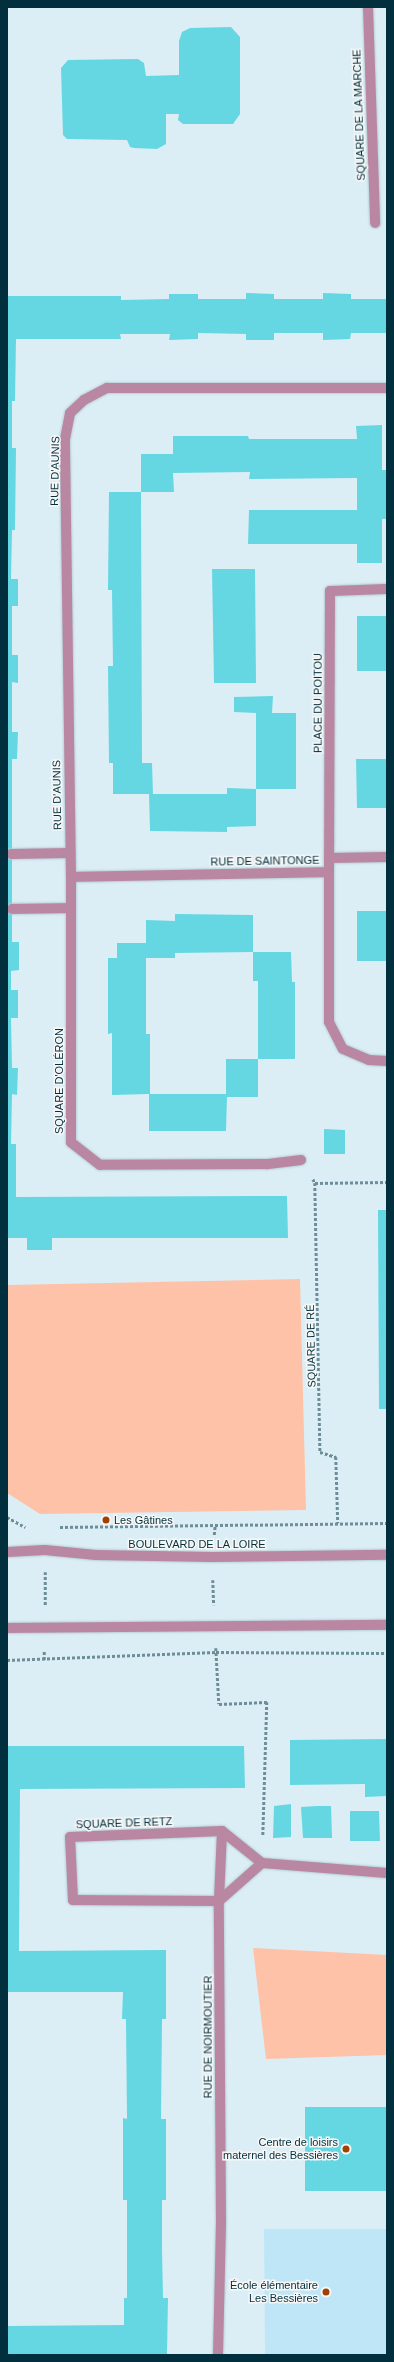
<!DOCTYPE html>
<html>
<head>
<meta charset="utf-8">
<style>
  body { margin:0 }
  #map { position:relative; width:394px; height:2362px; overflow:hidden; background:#dceef5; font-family:Helvetica,sans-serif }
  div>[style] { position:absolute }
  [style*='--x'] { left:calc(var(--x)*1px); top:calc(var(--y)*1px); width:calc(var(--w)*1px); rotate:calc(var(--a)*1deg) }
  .built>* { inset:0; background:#bfe6f6 }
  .green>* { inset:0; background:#fec2a8 }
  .building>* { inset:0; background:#64d7e3 }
  .path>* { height:2.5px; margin-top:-1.25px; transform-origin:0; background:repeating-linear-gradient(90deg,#6d8d98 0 3px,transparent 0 5px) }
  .roads { filter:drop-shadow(0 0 1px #b5ccd4) drop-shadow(0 0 1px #b5ccd4) }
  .minor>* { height:10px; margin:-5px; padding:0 5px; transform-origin:5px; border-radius:5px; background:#b987a2 }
  .dots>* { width:11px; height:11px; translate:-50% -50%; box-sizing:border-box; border:2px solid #f7f7f7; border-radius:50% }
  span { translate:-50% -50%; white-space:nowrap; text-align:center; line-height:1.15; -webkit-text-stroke:3px #f7f7f7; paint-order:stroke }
  .street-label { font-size:11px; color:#012f3d }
  .poi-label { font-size:11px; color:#012f3d }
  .left { translate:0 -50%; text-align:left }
  .right { translate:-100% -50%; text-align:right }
  .frame { position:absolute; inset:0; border:8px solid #012f3d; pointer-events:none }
</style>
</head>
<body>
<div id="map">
  <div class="built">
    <i style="clip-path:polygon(264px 2229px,387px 2229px,387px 2355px,265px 2355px)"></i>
  </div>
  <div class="green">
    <i style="clip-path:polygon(300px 1279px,306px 1510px,40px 1514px,7px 1493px,7px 1285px)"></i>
    <i style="clip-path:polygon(253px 1948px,387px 1955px,387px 2055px,266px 2059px)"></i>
  </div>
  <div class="building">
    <i style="clip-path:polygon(231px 27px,240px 37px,240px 114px,233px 124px,183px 124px,178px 120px,179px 114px,166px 114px,166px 144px,157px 149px,134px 148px,130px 147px,127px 140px,67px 139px,63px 135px,61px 68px,68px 60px,138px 59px,144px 63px,146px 76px,179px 75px,179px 41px,182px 32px,190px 28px)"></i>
    <i style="clip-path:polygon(246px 293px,274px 294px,274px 299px,323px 299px,323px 293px,351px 294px,351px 299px,387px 299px,387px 333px,351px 333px,350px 339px,323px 340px,323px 333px,274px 333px,274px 340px,246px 340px,246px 334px,198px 333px,198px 339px,169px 340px,170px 334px,120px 334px,121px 339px,16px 339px,15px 401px,12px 401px,12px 448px,16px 448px,15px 530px,12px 530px,11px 579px,18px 579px,18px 606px,12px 606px,12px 655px,18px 655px,18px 683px,12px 682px,12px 732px,18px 732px,17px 759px,12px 759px,12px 942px,19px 942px,19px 970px,11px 971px,11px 990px,18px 990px,18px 1018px,11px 1018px,12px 1068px,18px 1068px,17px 1095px,12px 1094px,11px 1144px,16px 1144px,16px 1197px,287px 1196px,288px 1238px,52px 1238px,52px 1250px,27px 1250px,27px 1238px,7px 1238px,7px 296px,121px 296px,121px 300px,169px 299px,169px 294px,198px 294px,198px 299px,246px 299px)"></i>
    <i style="clip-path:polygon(382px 425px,382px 470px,387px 470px,387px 519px,382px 519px,382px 563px,357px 563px,357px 544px,248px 544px,249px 510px,357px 510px,357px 478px,249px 479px,250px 472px,173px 473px,174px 492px,141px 492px,141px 454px,173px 454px,173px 436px,248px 436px,249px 439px,357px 439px,356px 426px)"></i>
    <i style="clip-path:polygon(109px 492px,141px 492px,142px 763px,152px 763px,153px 794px,227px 794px,227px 788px,256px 789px,256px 826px,227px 827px,227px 832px,150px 831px,149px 794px,113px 794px,113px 763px,109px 763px,108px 666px,113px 666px,112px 590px,108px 590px)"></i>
    <i style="clip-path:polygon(212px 569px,255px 569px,256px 683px,214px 683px)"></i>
    <i style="clip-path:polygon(357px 616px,387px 616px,387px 671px,357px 671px)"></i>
    <i style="clip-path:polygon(273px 696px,272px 713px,296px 713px,296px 789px,256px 789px,256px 713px,234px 712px,234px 697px)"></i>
    <i style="clip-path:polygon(356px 759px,387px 759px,387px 808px,357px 808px)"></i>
    <i style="clip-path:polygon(357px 911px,387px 911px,387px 961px,357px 961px)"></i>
    <i style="clip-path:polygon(175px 914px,253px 915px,253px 952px,175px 953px,175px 958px,146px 958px,146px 1034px,150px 1034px,150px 1094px,226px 1094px,226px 1059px,258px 1059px,258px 1097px,227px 1097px,226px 1131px,149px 1131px,149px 1094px,112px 1095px,112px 1033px,108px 1034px,108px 958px,117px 958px,117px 943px,146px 943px,146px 920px,175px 921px)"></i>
    <i style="clip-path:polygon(253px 952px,291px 952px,292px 982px,295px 982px,295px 1059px,258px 1059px,258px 981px,253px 981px)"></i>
    <i style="clip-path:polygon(324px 1129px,345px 1130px,345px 1154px,324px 1154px)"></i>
    <i style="clip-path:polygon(378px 1210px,387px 1210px,387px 1409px,379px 1409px)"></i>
    <i style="clip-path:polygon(387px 1739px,387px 1796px,365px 1797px,365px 1784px,290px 1785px,290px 1740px)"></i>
    <i style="clip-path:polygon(7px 1746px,244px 1746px,245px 1788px,20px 1789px,19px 1951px,166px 1950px,166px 2019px,162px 2019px,161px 2119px,166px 2119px,166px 2200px,162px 2200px,162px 2249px,163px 2298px,168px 2298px,167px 2355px,7px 2355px,7px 2326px,124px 2325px,124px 2298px,127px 2298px,127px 2200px,123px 2200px,123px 2118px,127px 2119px,126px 2019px,122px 2019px,123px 1992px,7px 1992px)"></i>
    <i style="clip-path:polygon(291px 1804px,291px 1837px,273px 1838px,274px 1806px)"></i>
    <i style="clip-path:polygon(317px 1806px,331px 1806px,332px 1838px,303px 1838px,301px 1807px)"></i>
    <i style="clip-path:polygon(350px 1811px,379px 1811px,380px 1841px,350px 1841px)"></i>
    <i style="clip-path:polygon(305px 2107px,387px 2107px,387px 2191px,305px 2191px)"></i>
  </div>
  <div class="path">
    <i style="--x:313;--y:1179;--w:4;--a:63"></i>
    <i style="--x:315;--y:1183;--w:269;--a:88.9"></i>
    <i style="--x:320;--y:1452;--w:17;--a:17"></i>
    <i style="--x:336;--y:1457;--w:66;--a:88.3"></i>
    <i style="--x:315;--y:1183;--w:72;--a:-0.8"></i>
    <i style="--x:7;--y:1517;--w:21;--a:29"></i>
    <i style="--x:60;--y:1527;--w:327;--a:-0.7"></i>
    <i style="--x:214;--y:1535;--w:9;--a:-84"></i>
    <i style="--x:213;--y:1580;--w:25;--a:88"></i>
    <i style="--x:45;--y:1605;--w:33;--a:-90"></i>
    <i style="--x:216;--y:1648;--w:56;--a:86.9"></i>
    <i style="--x:219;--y:1704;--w:48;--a:-2.4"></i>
    <i style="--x:267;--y:1702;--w:133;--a:91.7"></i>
    <i style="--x:7;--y:1660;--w:209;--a:-2.2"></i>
    <i style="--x:216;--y:1652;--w:171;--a:0.3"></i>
    <i style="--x:44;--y:1660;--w:10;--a:-90"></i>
  </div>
  <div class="roads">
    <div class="minor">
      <i style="--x:368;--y:7;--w:216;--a:88.1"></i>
      <i style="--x:11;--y:854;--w:59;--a:-1"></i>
      <i style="--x:329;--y:858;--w:58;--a:-1"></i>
      <i style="--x:329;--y:872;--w:281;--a:-89.8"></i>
      <i style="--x:330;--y:591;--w:57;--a:-2"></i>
      <i style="--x:71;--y:877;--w:258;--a:-1.1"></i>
      <i style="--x:329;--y:872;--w:150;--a:90"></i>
      <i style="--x:329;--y:1022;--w:30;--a:63"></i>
      <i style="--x:343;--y:1049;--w:28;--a:23"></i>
      <i style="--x:369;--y:1060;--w:18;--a:3"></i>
      <i style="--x:12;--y:909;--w:59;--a:-1"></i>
      <i style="--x:301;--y:1160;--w:35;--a:173"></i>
      <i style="--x:266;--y:1164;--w:166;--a:179.7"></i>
      <i style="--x:100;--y:1165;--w:37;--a:-142"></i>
      <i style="--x:71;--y:1142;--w:265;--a:-90"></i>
      <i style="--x:71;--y:877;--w:438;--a:-90.8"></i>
      <i style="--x:65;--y:439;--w:26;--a:-79"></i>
      <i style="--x:70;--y:413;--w:19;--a:-43"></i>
      <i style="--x:84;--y:400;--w:26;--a:-28"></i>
      <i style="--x:107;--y:388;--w:280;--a:0"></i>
      <i style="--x:7;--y:1552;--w:38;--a:-3"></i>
      <i style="--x:45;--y:1550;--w:51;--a:5.6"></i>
      <i style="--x:96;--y:1555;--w:117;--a:1"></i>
      <i style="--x:213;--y:1557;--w:174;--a:-0.7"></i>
      <i style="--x:7;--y:1628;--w:380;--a:-0.5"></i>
      <i style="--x:222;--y:1831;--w:70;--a:92.5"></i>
      <i style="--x:219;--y:1901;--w:146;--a:-179.6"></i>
      <i style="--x:73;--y:1900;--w:63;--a:-92.7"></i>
      <i style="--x:70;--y:1837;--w:152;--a:-2.3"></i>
      <i style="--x:222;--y:1831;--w:51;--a:38.7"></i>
      <i style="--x:218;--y:2355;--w:133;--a:-88.7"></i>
      <i style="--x:221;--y:2222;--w:321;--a:-90.4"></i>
      <i style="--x:219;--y:1901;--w:57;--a:-41.5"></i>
      <i style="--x:262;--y:1863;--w:125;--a:4.6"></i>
    </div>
  </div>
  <div class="dots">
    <i style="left:106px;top:1520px;background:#a24000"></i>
    <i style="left:346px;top:2149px;background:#a24000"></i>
    <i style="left:326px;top:2292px;background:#a24000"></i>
  </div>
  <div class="street-label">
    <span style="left:359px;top:115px;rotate:-92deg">SQUARE DE LA MARCHE</span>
    <span style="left:55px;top:471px;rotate:-89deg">RUE D'AUNIS</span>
    <span style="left:318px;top:703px;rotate:-90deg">PLACE DU POITOU</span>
    <span style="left:57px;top:795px;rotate:-91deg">RUE D'AUNIS</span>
    <span style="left:265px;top:861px;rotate:-1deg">RUE DE SAINTONGE</span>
    <span style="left:59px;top:1081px;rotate:-90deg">SQUARE D'OLÉRON</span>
    <span style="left:311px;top:1346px;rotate:-91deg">SQUARE DE RÉ</span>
    <span style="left:197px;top:1544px">BOULEVARD DE LA LOIRE</span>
    <span style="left:124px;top:1823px;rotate:-2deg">SQUARE DE RETZ</span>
    <span style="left:208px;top:2037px;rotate:-90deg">RUE DE NOIRMOUTIER</span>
  </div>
  <div class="poi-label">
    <span class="left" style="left:114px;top:1520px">Les Gâtines</span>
    <span class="right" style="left:338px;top:2149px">Centre de loisirs<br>maternel des Bessières</span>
    <span class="right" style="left:318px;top:2292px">École élémentaire<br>Les Bessières</span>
  </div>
  <div class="frame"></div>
</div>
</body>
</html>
